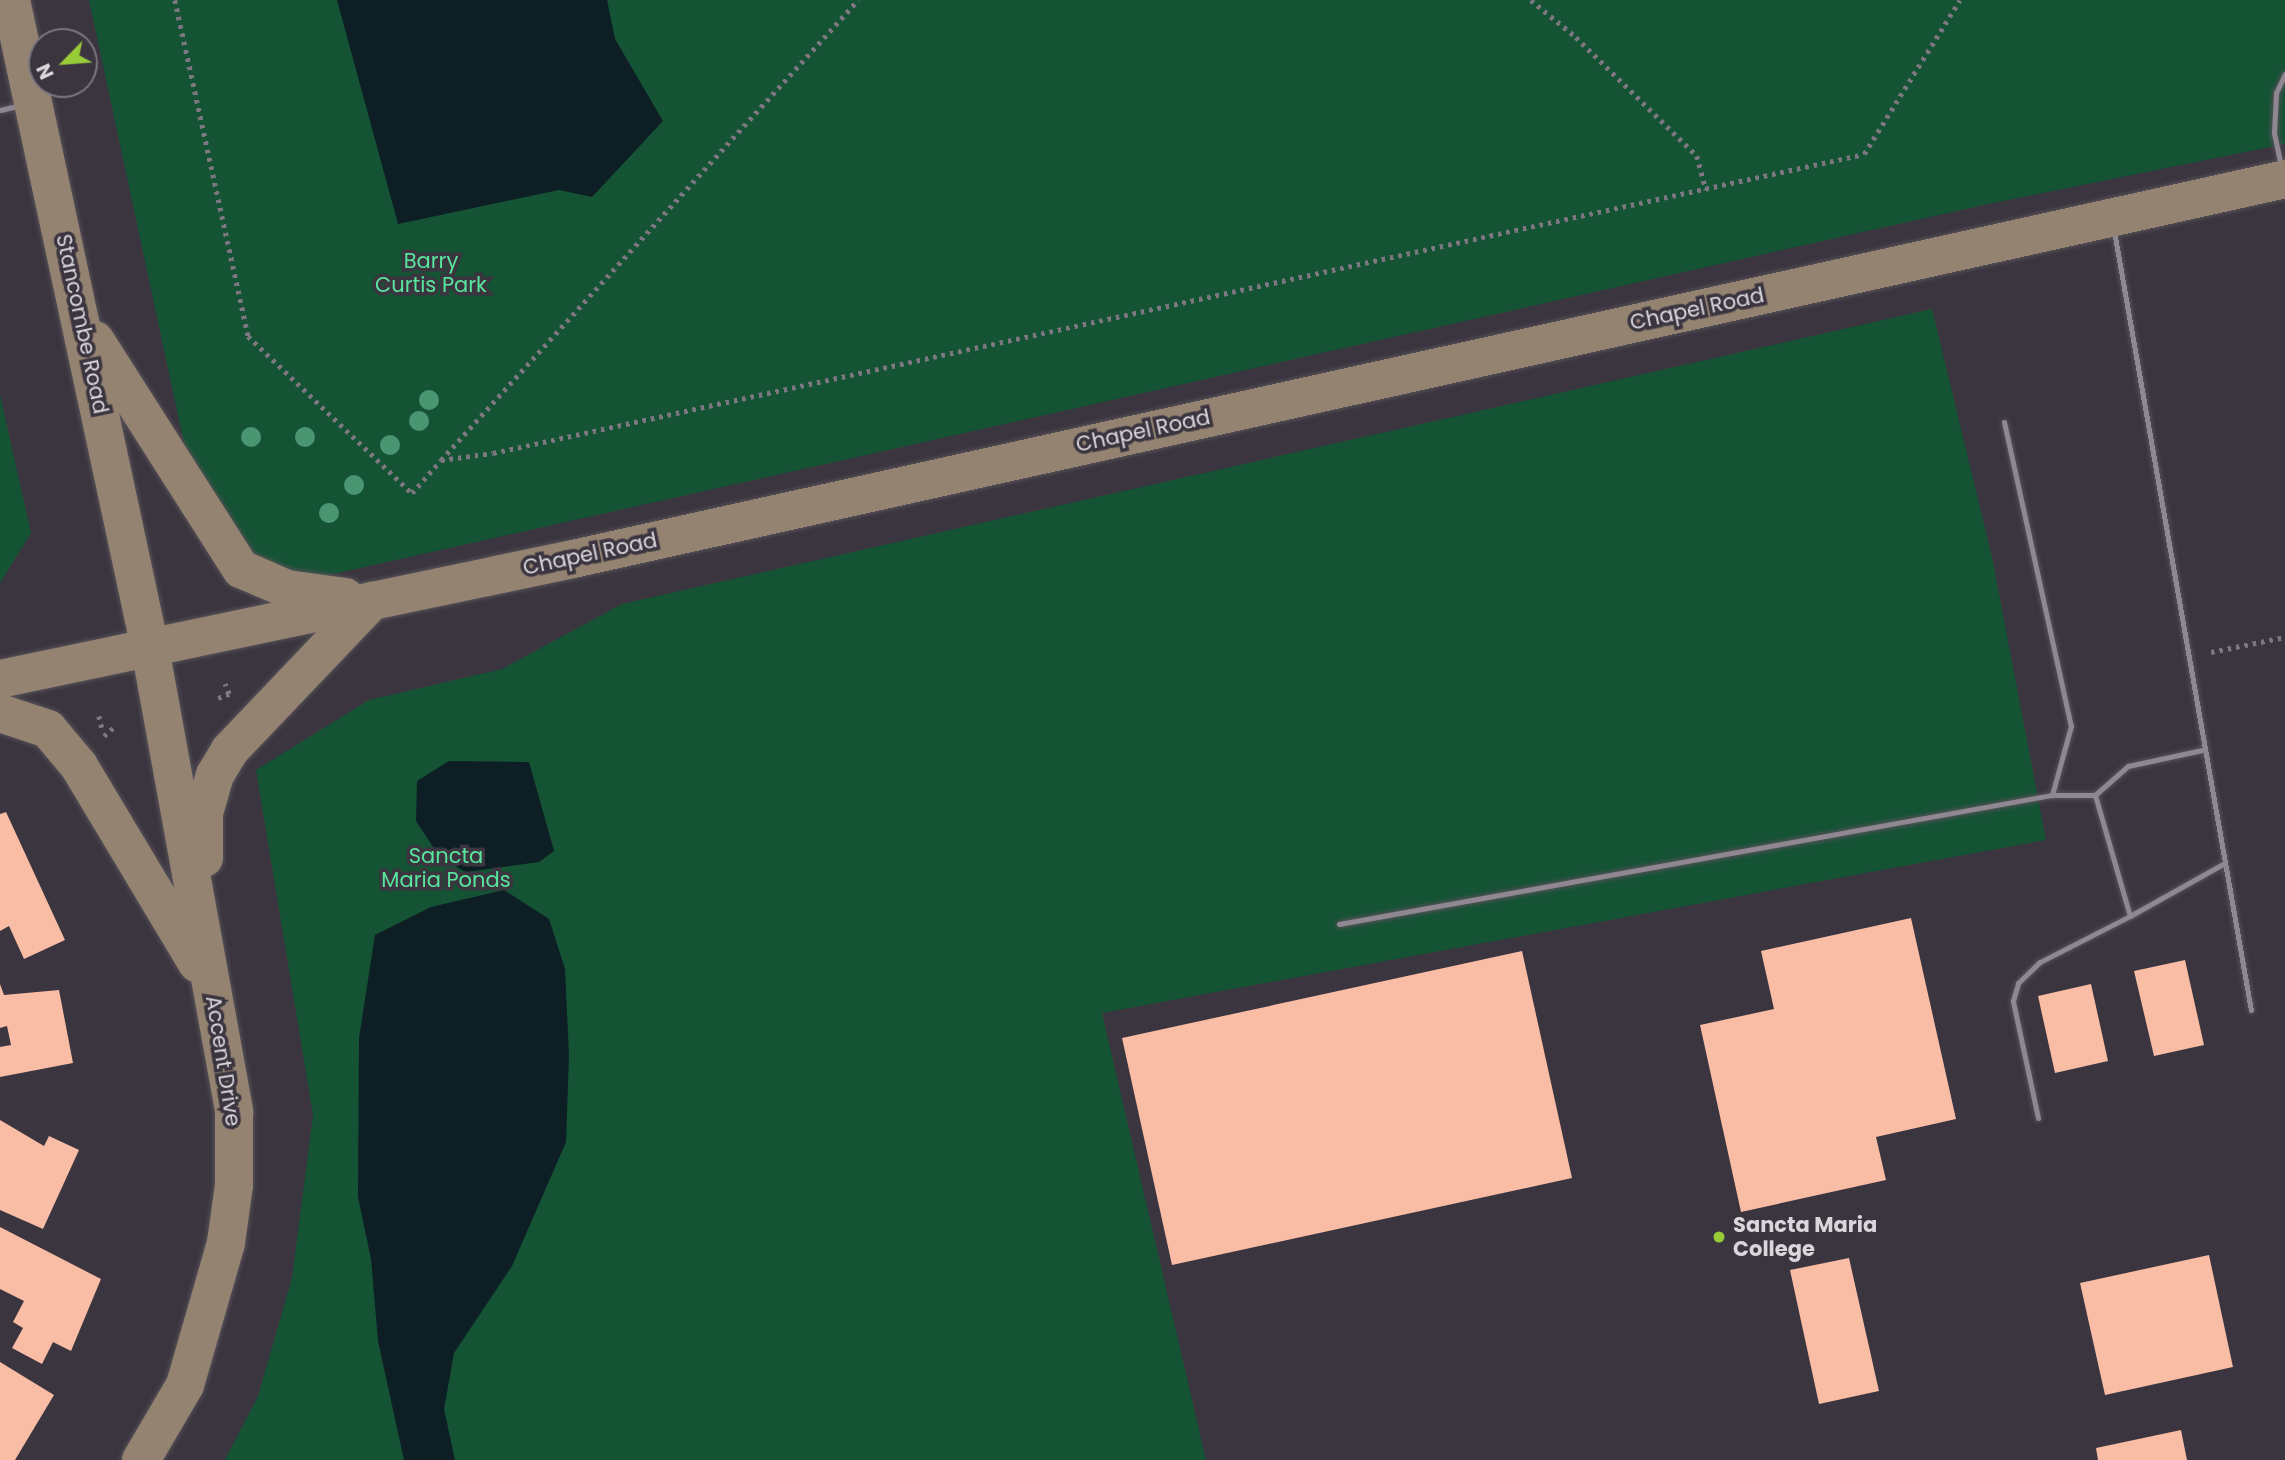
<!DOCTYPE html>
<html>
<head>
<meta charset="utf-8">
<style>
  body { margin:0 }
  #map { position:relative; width:2285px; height:1460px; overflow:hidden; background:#3b353f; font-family:Poppins,sans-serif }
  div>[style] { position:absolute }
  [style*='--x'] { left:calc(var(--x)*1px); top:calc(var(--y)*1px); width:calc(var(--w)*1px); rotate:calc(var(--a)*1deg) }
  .green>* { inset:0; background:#155335 }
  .water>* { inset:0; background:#0d1e24 }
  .building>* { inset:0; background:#f9bca5 }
  .path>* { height:4.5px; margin-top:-2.25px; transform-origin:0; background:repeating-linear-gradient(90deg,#7d7780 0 3.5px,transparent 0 8.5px) }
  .roads { filter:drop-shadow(0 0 2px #565158) drop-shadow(0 0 2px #565158) }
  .lane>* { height:5px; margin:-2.5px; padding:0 2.5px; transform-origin:2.5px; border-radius:2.5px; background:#8f8792 }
  .secondary>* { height:38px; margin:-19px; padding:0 19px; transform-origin:19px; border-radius:19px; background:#958372 }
  .trees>* { width:20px; height:20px; margin:-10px; border-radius:50%; background:#4a9673 }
  .dots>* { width:19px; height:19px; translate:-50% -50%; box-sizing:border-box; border:4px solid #3b353f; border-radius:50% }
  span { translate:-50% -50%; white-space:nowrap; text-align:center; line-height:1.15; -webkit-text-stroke:7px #3b353f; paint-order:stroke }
  .park-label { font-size:21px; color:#57e59d }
  .street-label { font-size:21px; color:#dad6dc }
  .poi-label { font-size:21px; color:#dad6dc; font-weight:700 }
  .left { translate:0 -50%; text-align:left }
  .north { position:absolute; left:28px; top:28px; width:70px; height:70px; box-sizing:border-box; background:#3b353f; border:2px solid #7b757e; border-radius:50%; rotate:245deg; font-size:19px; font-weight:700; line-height:28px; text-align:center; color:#dad6dc }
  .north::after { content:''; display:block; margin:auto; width:24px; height:32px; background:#97cb38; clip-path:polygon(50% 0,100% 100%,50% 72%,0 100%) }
</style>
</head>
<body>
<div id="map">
  <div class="green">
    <i style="clip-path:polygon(89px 0,2285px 0,2285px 144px,1984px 205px,320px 577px,273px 572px,242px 553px,191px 476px)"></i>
    <i style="clip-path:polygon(1932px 309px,1992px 557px,2046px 840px,1102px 1013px,1206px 1460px,225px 1460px,258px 1396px,292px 1278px,313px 1115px,256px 770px,369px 700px,502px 669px,622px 604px)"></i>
    <i style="clip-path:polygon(0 395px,31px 533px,0 583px)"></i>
  </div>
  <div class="water">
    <i style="clip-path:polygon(337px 0,607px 0,615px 39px,663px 121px,592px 197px,559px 190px,398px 224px)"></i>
    <i style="clip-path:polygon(449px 761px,529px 762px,554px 851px,539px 862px,466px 872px,441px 859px,416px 821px,417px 781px)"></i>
    <i style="clip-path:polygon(504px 890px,549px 919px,565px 969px,569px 1055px,566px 1142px,512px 1266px,454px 1353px,444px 1409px,455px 1460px,404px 1460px,378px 1341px,371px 1259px,358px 1197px,359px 1038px,375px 935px,431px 907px)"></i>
  </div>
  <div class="building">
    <i style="clip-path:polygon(6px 812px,65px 940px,24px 959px,9px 926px,0 931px,0 814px)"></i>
    <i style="clip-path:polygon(1911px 918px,1956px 1119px,1876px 1137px,1886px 1180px,1741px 1212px,1700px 1025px,1774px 1009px,1761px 951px)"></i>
    <i style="clip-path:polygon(1522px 951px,1572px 1178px,1172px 1265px,1122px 1038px)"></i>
    <i style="clip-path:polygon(2185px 960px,2204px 1045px,2154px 1056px,2134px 971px)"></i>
    <i style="clip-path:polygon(0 984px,4px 995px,59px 990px,73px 1063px,0 1077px,0 1047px,11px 1045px,7px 1026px,0 1028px)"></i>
    <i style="clip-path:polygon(2091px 984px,2108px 1061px,2055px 1073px,2038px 996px)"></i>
    <i style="clip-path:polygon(0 1120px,44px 1146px,49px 1136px,79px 1150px,43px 1229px,0 1210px)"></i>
    <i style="clip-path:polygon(0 1227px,101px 1279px,71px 1351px,53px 1342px,42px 1364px,12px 1348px,23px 1328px,13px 1322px,24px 1301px,0 1289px)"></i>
    <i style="clip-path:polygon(2209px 1255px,2233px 1367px,2105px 1395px,2080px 1283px)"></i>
    <i style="clip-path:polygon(1849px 1258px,1879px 1391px,1819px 1404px,1790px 1270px)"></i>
    <i style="clip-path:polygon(0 1362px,54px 1395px,15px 1460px,0 1460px)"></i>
    <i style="clip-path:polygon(2181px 1430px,2187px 1460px,2098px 1460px,2096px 1448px)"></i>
  </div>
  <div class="path">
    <i style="--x:175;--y:0;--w:344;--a:77.7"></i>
    <i style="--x:248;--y:336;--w:227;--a:43.8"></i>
    <i style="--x:412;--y:493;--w:44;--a:-48.7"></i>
    <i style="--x:441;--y:460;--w:52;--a:-7.7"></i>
    <i style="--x:493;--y:453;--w:1403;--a:-12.3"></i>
    <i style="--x:1864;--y:154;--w:181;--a:-58.1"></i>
    <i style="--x:1531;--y:0;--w:58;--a:39.4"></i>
    <i style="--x:1576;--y:37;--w:170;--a:44.5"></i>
    <i style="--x:1697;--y:156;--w:35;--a:75"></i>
    <i style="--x:441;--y:460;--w:621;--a:-47.81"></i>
    <i style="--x:2211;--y:652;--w:76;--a:-11.5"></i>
    <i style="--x:218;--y:698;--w:12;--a:-20"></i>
    <i style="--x:229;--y:694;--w:11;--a:-112"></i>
    <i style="--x:99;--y:716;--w:12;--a:76"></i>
    <i style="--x:104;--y:736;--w:13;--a:-42"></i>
  </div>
  <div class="roads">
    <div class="lane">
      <i style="--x:0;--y:110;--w:22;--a:-13"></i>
      <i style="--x:2281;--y:166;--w:34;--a:-102"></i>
      <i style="--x:2274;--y:133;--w:40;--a:-87.1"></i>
      <i style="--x:2276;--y:93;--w:21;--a:-65"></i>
      <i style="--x:2114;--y:231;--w:791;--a:80.03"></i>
      <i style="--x:2004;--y:422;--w:311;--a:77.6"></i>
      <i style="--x:2071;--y:726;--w:72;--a:105.4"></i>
      <i style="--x:2095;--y:795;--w:44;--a:-41.3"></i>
      <i style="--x:2128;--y:766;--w:76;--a:-12.2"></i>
      <i style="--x:1339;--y:924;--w:725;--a:-10.26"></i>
      <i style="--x:2052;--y:795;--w:43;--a:0"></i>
      <i style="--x:2095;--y:795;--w:126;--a:73.9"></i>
      <i style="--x:2130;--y:916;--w:107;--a:-29.2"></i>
      <i style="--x:2038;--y:1118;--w:120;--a:-102.1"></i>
      <i style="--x:2013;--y:1001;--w:19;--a:-74"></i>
      <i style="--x:2018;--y:983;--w:30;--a:-44"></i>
      <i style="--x:2040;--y:962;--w:101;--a:-27.1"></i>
    </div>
    <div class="secondary">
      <i style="--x:11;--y:0;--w:663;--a:77.89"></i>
      <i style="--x:150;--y:648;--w:472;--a:79.7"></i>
      <i style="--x:234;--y:1112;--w:73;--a:90"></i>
      <i style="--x:234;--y:1185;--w:59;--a:97.9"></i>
      <i style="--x:226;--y:1243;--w:148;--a:106.1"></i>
      <i style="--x:185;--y:1385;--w:87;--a:120.4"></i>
      <i style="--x:95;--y:340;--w:272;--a:57.5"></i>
      <i style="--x:241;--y:569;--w:50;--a:23.5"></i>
      <i style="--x:287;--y:589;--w:59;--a:7.9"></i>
      <i style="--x:0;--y:679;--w:585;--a:-11.83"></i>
      <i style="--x:573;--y:559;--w:1754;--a:-12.51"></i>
      <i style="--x:0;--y:713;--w:51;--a:18.4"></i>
      <i style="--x:48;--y:729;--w:48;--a:50"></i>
      <i style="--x:79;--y:766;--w:230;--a:59.1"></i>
      <i style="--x:204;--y:858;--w:45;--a:-90"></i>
      <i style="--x:204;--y:813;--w:40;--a:-74"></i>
      <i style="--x:215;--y:775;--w:29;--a:-59"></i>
      <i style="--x:230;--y:750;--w:206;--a:-46.4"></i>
    </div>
  </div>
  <div class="trees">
    <i style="left:429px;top:400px"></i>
    <i style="left:419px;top:421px"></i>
    <i style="left:251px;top:437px"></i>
    <i style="left:305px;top:437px"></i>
    <i style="left:390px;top:445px"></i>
    <i style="left:354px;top:485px"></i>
    <i style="left:329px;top:513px"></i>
  </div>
  <div class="dots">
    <i style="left:1719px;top:1237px;background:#97cb38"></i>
  </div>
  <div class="park-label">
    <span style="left:431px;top:273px">Barry<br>Curtis Park</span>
    <span style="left:446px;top:868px">Sancta<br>Maria Ponds</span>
  </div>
  <div class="street-label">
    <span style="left:1697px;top:309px;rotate:-12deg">Chapel Road</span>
    <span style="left:82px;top:324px;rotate:78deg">Stancombe Road</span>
    <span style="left:1143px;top:431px;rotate:-12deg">Chapel Road</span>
    <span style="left:590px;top:554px;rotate:-12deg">Chapel Road</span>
    <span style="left:223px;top:1061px;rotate:81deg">Accent Drive</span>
  </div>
  <div class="poi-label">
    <span class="left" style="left:1733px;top:1237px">Sancta Maria<br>College</span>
  </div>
  <div class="north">N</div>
</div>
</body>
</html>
